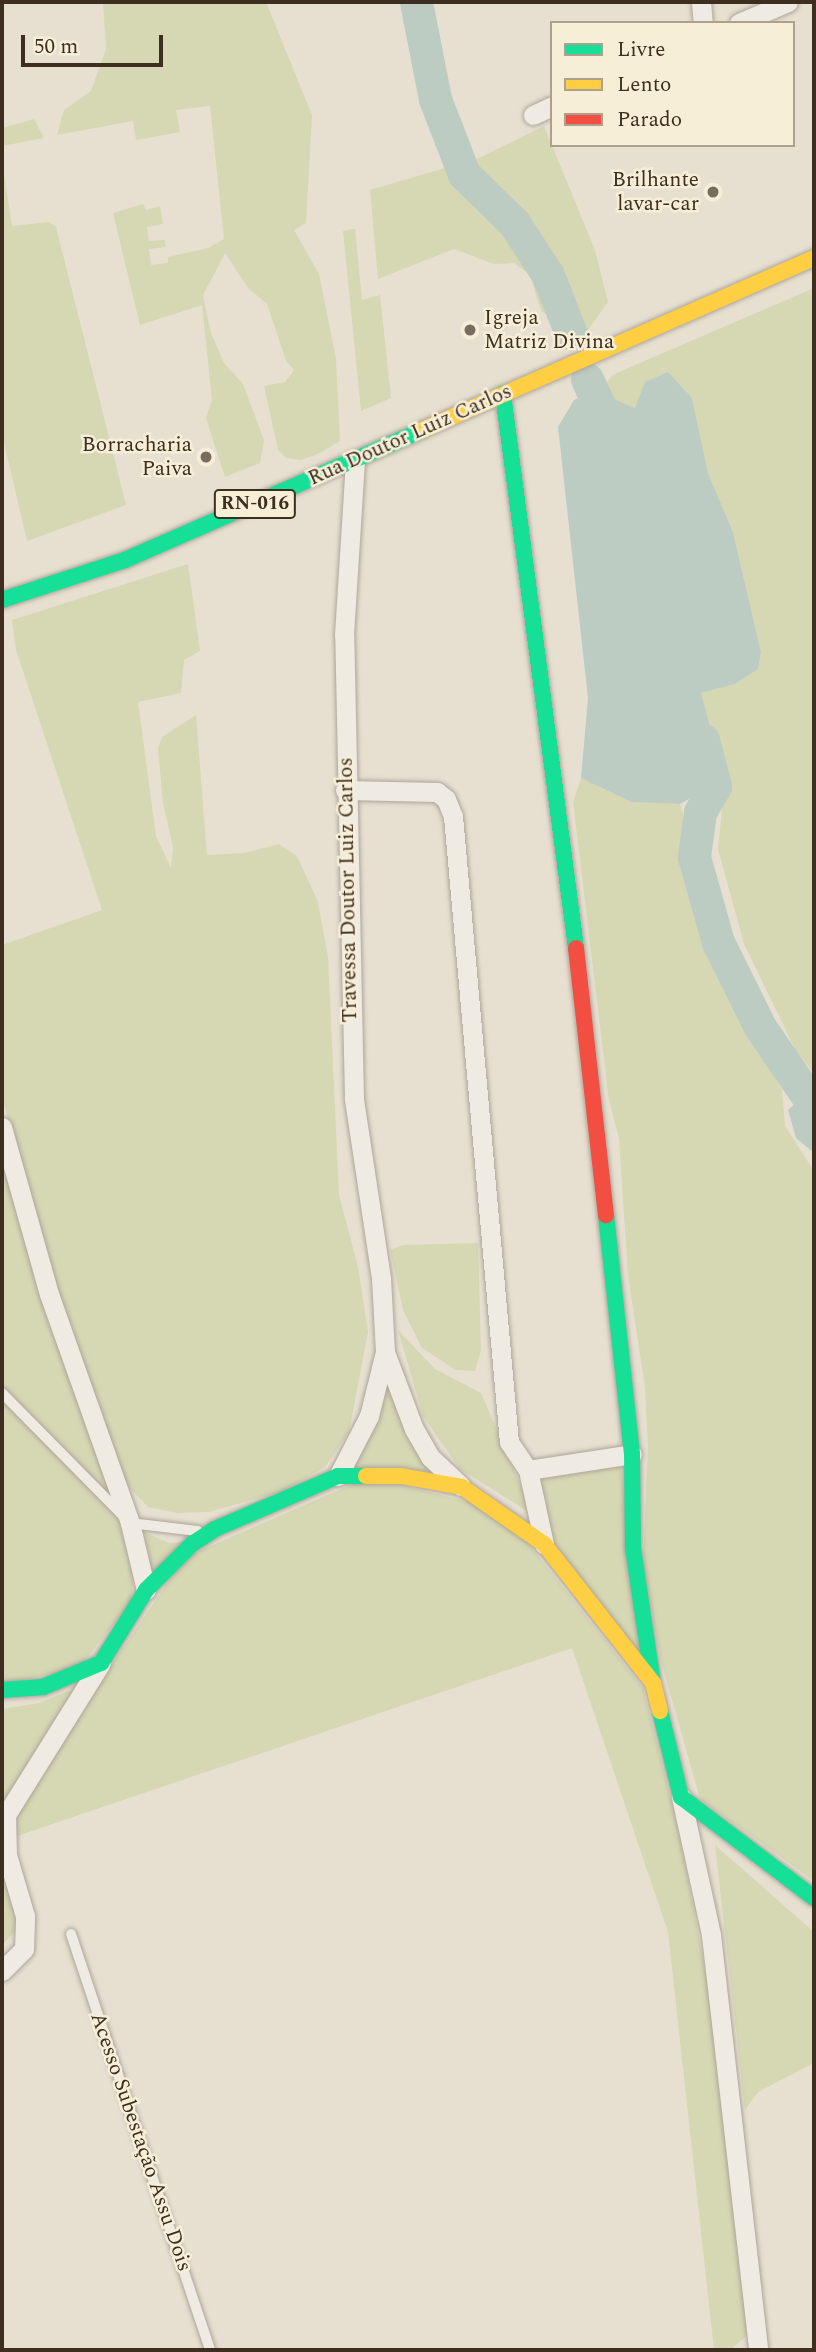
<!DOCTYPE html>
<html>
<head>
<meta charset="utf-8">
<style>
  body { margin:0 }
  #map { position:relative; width:816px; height:2352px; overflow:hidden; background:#e7e0d1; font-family:Spectral,serif }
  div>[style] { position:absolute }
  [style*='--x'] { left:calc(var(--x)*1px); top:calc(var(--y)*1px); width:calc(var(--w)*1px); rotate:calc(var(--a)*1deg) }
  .green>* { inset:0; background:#d6d7b3 }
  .water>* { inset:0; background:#bcccc2 }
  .river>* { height:33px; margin:-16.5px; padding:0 16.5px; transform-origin:16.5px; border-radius:16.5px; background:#bcccc2 }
  .roads { filter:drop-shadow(0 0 2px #ada599) drop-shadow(0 0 2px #ada599) }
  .lane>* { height:10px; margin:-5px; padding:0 5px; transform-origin:5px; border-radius:5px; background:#efebe3 }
  .street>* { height:19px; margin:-9.5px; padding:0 9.5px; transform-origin:9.5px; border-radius:9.5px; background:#efebe3 }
  .fast>* { height:16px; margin:-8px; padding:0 8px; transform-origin:8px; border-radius:8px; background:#16e098 }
  .slow>* { height:16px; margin:-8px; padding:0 8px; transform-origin:8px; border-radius:8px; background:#ffcf43 }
  .jam>* { height:16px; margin:-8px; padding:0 8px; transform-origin:8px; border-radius:8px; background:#f24e42 }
  .dots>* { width:19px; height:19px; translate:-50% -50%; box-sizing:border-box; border:4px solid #f7eed8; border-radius:50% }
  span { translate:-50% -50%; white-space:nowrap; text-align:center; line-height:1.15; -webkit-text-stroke:5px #f7eed8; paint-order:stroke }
  .shield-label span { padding:2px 5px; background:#f7eed8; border:2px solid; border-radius:5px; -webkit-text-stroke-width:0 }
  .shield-label { font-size:19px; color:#3d2e20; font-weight:700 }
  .poi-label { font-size:21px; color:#3d2e20 }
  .right { translate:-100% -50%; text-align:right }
  .left { translate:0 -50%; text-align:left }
  .street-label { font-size:21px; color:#3d2e20 }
  .frame { position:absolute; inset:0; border:4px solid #3d2e20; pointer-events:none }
  .legend { position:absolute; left:550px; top:21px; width:245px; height:126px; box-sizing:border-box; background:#f7eed8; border:2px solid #ada18e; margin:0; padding:9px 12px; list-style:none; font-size:21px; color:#3d2e20 }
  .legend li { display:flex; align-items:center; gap:14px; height:35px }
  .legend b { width:35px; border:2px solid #ada18e }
  .scale { position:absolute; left:21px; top:35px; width:142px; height:32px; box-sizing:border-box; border:4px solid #3d2e20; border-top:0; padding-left:9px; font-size:21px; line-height:24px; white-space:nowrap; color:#3d2e20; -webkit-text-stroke:5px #f7eed8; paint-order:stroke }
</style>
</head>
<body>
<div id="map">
  <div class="green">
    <i style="clip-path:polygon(103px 2px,266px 2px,312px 115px,306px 223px,294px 230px,319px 274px,336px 359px,340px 441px,318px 454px,301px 460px,286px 458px,278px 450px,264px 386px,285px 382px,294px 370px,286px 361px,267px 304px,248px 288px,225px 253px,203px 295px,211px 333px,224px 363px,243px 384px,264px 440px,260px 463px,225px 477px,206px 418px,212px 400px,202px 305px,140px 325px,113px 213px,143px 204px,146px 210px,160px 206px,163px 224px,147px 227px,149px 241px,165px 240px,166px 247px,149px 249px,151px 265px,168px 263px,168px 257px,208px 248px,224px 239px,210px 106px,176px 110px,180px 132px,136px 140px,133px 121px,57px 135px,64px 110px,91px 91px,106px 49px)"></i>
    <i style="clip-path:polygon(34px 119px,44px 138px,2px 146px,2px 128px)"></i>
    <i style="clip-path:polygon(544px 126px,595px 250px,608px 302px,588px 330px,576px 332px,541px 311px,530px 275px,514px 263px,494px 264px,454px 249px,378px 279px,370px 190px,479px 158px)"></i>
    <i style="clip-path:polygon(2px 161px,12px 226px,49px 222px,56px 227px,126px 505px,27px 541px,2px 434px)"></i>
    <i style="clip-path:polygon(355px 229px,362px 300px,380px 295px,391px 398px,361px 411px,343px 231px)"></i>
    <i style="clip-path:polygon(814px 288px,814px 1073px,796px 1051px,744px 944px,718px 849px,725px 779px,701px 693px,735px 684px,758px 669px,761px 652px,733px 532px,708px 473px,692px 398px,635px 408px,599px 393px,612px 375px)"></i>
    <i style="clip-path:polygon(188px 564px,200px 651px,184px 660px,181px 693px,138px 702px,156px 836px,171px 868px,173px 847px,163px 803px,158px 748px,162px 737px,196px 715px,207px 855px,244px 853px,279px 844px,297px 856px,318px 902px,328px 957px,339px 1195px,358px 1267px,368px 1332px,349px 1432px,325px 1467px,283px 1491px,209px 1512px,177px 1513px,148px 1507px,122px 1480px,56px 1289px,2px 1098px,2px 945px,102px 910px,16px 650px,12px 620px)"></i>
    <i style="clip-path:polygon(581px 778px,631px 802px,680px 804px,687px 826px,684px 878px,719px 979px,782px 1090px,785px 1126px,814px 1171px,814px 1881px,700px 1799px,661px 1661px,643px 1563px,648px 1448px,645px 1387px,628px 1276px,619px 1138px,609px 1101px,573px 802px)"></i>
    <i style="clip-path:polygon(2px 1135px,134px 1572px,131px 1602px,79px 1668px,2px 1684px)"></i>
    <i style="clip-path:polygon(478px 1243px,481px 1350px,475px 1371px,456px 1370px,422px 1348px,403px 1310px,390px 1250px,403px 1245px)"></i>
    <i style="clip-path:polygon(398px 1330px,435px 1369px,481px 1393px,523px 1491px,527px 1511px,460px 1469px,423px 1416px)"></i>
    <i style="clip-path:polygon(387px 1386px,410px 1442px,434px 1471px,347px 1472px,361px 1453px)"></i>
    <i style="clip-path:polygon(617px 1464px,621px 1469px,646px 1666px,553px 1544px,536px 1481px)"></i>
    <i style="clip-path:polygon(369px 1477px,477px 1504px,526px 1541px,643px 1688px,681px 1840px,710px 1998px,751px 2323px,746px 2336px,730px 2350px,714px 2350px,668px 1932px,572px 1648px,14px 1837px,13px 1819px,23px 1795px,185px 1557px)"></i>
    <i style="clip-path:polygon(144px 1532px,169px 1543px,185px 1542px,152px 1574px)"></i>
    <i style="clip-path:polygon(78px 1687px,2px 1813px,2px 1709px,39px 1703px)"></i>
    <i style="clip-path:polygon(715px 1845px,814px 1932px,814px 2063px,758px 2092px,745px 2110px)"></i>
    <i style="clip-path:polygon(2px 1865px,21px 1925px,2px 1945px)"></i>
  </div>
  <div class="water">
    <i style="clip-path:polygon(668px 372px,692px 398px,708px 473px,733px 532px,761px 652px,758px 669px,735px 684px,701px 693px,725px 779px,680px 804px,631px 802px,581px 778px,588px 698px,558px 427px,574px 400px,595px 391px,635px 408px,645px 382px)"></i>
    <i style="clip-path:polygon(814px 1087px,814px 1153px,796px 1138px,788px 1110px)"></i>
  </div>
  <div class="river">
    <i style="--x:416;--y:2;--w:99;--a:78.9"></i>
    <i style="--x:435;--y:99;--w:80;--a:68.9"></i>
    <i style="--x:464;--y:174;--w:70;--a:44.4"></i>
    <i style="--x:514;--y:223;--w:62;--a:56.8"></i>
    <i style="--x:548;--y:275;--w:63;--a:68.7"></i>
    <i style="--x:587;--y:379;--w:60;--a:65.6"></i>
    <i style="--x:703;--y:740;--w:48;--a:75.4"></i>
    <i style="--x:715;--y:786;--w:30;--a:120"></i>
    <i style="--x:700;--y:812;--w:45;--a:97.6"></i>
    <i style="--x:694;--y:857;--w:88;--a:74.2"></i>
    <i style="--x:718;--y:942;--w:95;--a:63.7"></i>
    <i style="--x:760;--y:1027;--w:96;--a:55.6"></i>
  </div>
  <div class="roads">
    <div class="lane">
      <i style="--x:2;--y:1393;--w:182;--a:45.4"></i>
      <i style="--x:130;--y:1523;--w:68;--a:6.7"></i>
      <i style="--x:71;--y:1934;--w:439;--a:71.5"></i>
    </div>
    <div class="street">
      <i style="--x:701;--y:2;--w:21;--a:85"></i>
      <i style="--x:739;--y:23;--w:53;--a:-23.2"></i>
      <i style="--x:533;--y:115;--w:21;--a:-25"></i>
      <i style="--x:345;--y:790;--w:92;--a:1.2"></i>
      <i style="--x:437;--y:792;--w:11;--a:38"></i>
      <i style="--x:446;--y:799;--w:18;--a:68"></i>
      <i style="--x:453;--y:816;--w:628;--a:84.89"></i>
      <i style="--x:509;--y:1442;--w:34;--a:56"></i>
      <i style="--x:528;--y:1470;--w:76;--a:77.8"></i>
      <i style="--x:2;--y:1127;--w:173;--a:74.3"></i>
      <i style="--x:49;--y:1294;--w:243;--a:70.5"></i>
      <i style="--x:130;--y:1523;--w:69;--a:76.6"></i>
      <i style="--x:385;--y:1352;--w:82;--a:69.4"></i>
      <i style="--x:414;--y:1429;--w:32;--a:60"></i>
      <i style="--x:430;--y:1457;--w:42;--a:43.1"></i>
      <i style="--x:528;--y:1470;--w:105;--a:-8.7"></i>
      <i style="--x:338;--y:1476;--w:68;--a:-62.7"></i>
      <i style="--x:369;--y:1416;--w:66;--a:-76"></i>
      <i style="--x:385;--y:1352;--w:74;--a:-93.1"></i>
      <i style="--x:381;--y:1278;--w:181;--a:-98.6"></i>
      <i style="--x:354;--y:1099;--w:464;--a:-91.2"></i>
      <i style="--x:344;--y:635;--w:175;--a:-86.4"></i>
      <i style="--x:681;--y:1797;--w:141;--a:77.7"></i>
      <i style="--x:711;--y:1935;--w:418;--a:83.5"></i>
      <i style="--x:2;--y:1971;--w:31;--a:-45"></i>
      <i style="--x:24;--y:1949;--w:33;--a:-88"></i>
      <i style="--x:25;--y:1916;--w:64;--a:-106.4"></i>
      <i style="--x:7;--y:1855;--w:40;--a:-91.4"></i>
      <i style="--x:6;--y:1815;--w:179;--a:-58"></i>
    </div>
    <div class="fast">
      <i style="--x:503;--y:394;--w:559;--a:82.49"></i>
      <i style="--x:2;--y:600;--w:129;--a:-18"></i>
      <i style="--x:125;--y:560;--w:324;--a:-23.6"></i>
      <i style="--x:606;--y:1215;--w:240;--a:83.8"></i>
      <i style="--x:632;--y:1454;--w:94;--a:89.4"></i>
      <i style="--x:633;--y:1548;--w:136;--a:81.6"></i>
      <i style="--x:2;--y:1690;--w:41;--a:-4.2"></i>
      <i style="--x:43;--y:1687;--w:63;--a:-22.5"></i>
      <i style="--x:101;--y:1663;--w:86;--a:-58.3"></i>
      <i style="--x:146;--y:1590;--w:65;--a:-45"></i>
      <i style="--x:192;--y:1544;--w:27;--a:-33"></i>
      <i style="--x:215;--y:1529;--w:134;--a:-23.3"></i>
      <i style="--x:338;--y:1476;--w:28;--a:0"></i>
      <i style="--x:660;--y:1711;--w:89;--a:76.3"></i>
      <i style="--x:681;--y:1797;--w:167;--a:37.2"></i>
    </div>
    <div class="slow">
      <i style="--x:422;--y:430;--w:428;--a:-23.7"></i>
      <i style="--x:366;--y:1476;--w:35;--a:0"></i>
      <i style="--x:401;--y:1476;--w:62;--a:10.2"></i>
      <i style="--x:462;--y:1487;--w:100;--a:34.8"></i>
      <i style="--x:544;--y:1544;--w:177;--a:51.9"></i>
      <i style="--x:653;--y:1683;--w:29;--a:76"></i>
    </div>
    <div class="jam">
      <i style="--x:576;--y:948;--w:269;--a:83.6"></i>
    </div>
  </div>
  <div class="dots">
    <i style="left:713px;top:192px;background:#786c5e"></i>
    <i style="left:470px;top:330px;background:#786c5e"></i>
    <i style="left:206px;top:457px;background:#786c5e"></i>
  </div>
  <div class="shield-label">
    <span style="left:255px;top:504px">RN-016</span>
  </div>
  <div class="poi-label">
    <span class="right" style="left:699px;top:192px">Brilhante<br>lavar-car</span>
    <span class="left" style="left:484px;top:330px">Igreja<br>Matriz Divina</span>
    <span class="right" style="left:192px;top:457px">Borracharia<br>Paiva</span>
  </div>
  <div class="street-label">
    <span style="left:410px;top:435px;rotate:-24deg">Rua Doutor Luiz Carlos</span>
    <span style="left:348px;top:890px;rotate:-91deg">Travessa Doutor Luiz Carlos</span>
    <span style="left:141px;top:2142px;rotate:71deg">Acesso Subestação Assu Dois</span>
  </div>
  <div class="frame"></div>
  <ul class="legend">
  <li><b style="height:9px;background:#16e098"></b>Livre</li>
  <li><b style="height:9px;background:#ffcf43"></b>Lento</li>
  <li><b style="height:9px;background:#f24e42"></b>Parado</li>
  </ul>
  <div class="scale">50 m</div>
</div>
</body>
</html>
